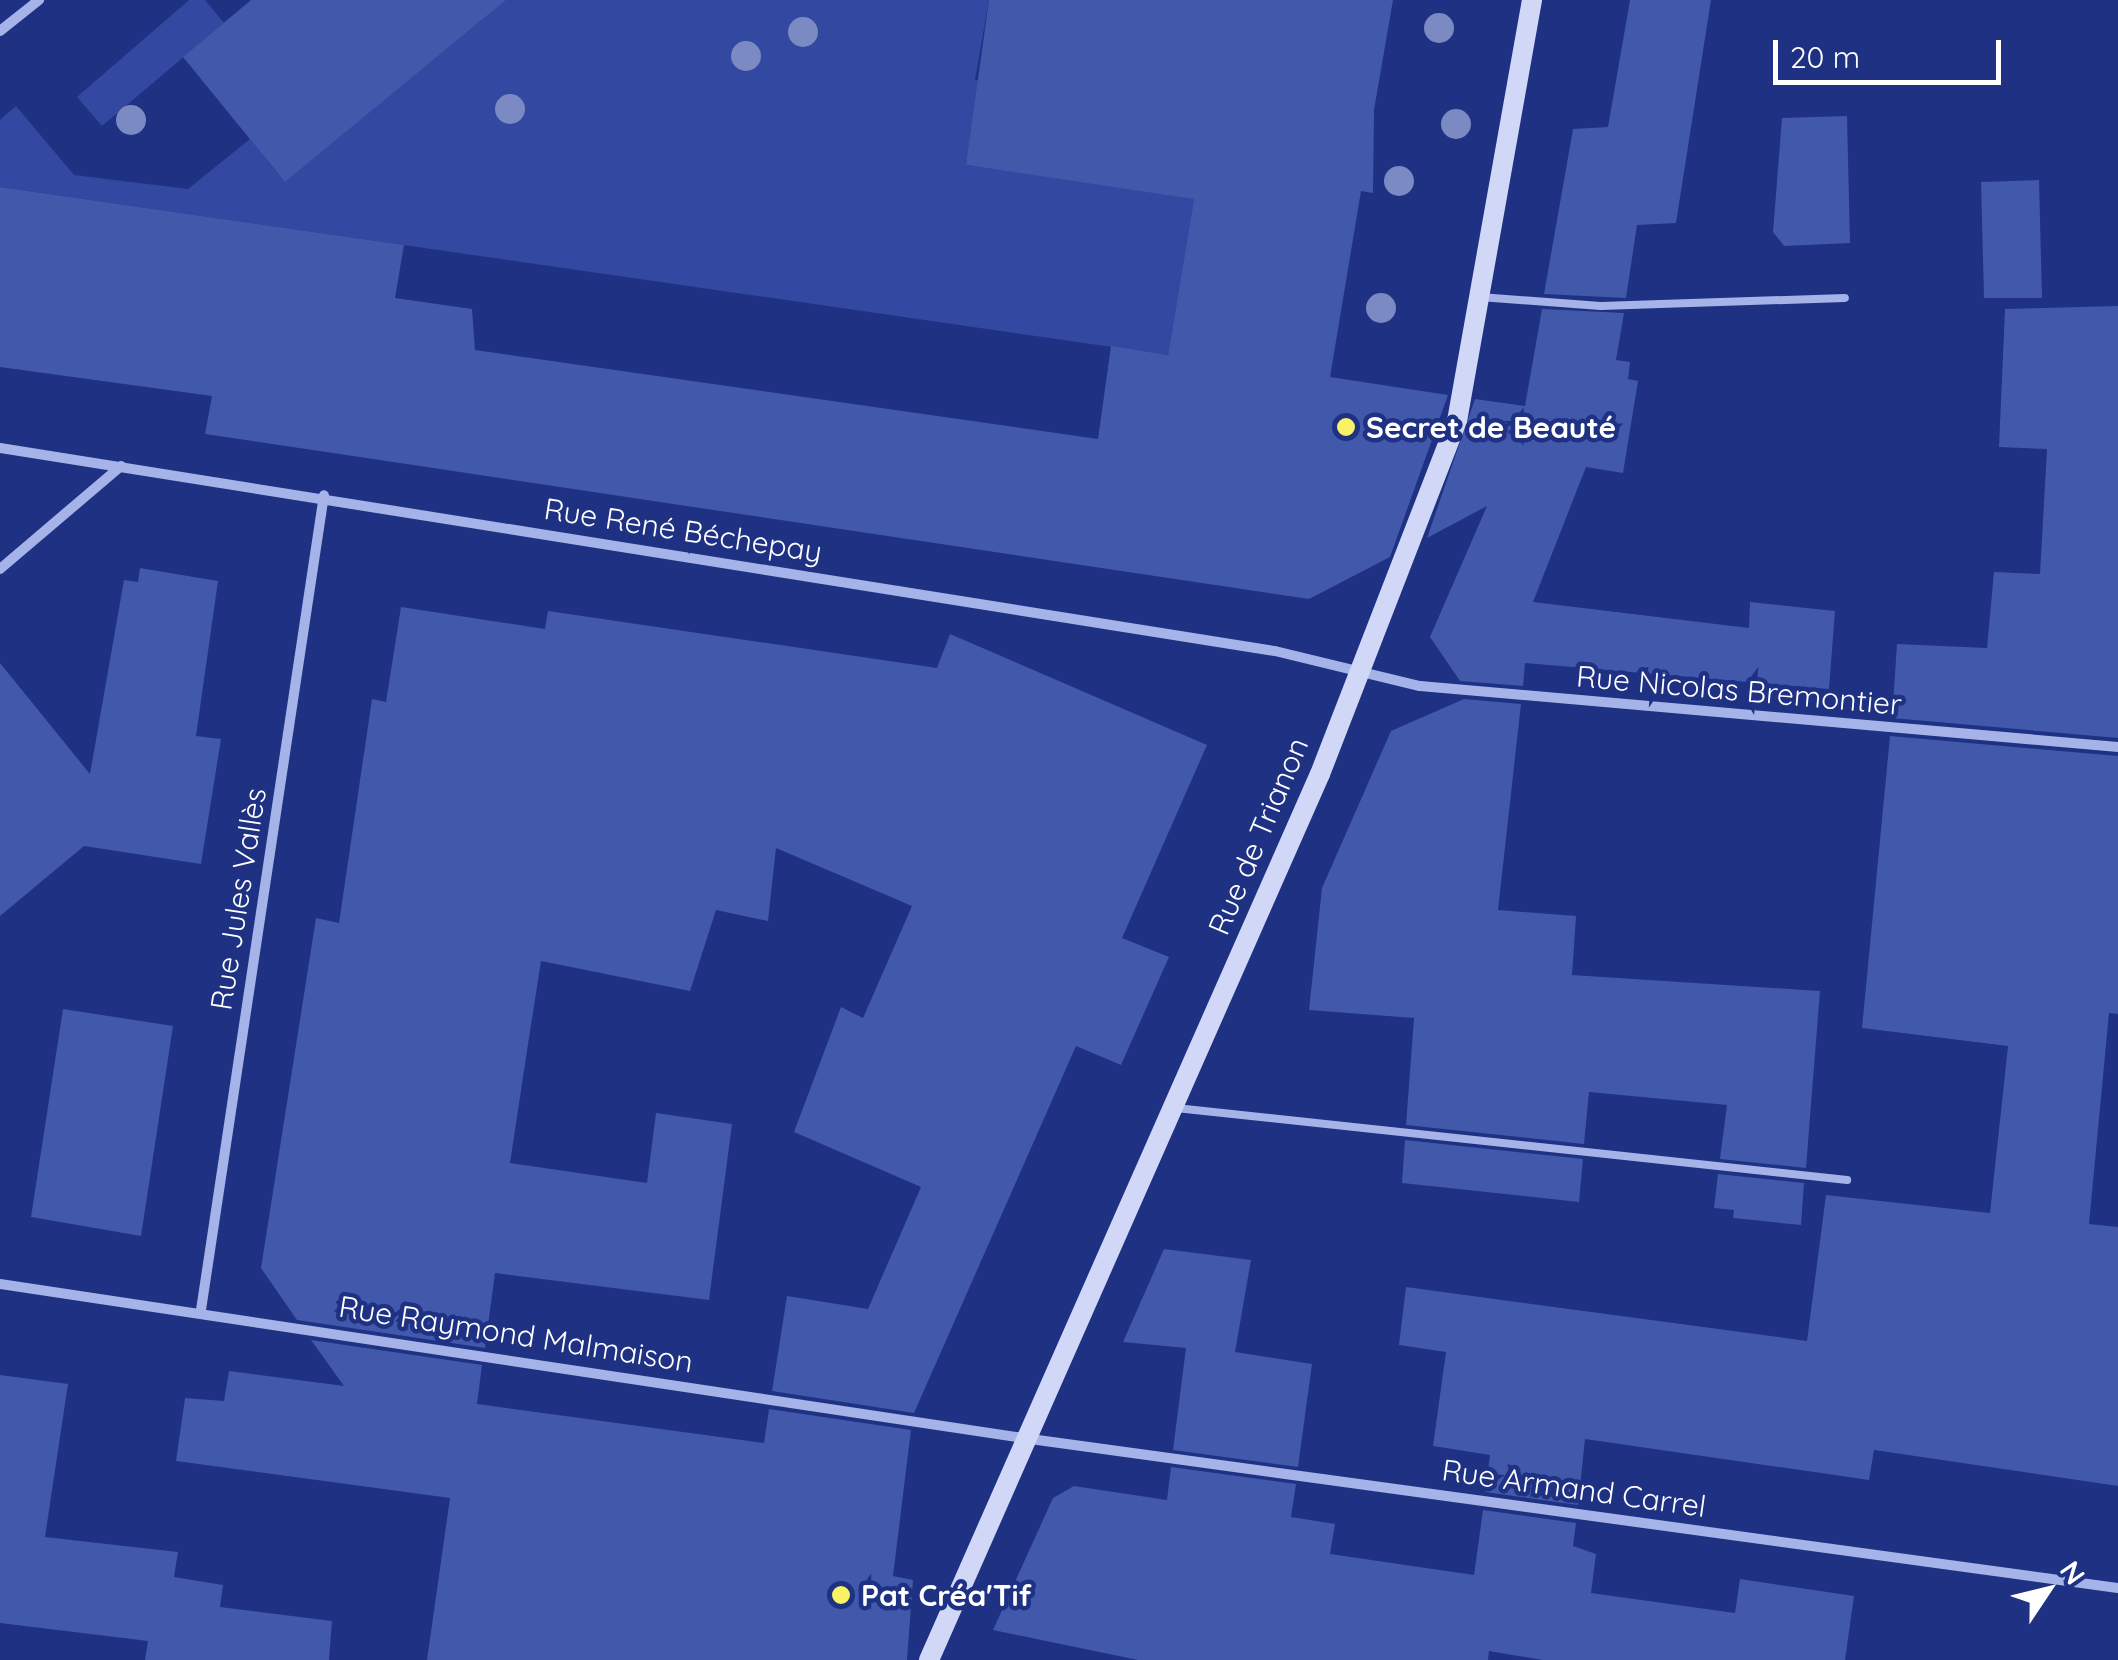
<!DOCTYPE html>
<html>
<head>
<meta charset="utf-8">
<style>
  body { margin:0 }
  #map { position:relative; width:2118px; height:1660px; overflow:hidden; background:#1e3183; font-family:Quicksand,sans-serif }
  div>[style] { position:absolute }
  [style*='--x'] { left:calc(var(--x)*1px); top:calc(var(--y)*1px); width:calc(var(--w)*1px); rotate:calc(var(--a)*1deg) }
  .green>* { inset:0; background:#3248a1 }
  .building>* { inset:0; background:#4258aa }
  .lane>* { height:8px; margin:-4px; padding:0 4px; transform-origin:4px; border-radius:4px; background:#a5b3e9 }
  .street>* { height:10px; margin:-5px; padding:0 5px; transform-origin:5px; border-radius:5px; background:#a5b3e9 }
  .secondary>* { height:20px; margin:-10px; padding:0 10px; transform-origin:10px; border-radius:10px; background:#d0d7f7 }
  .trees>* { width:30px; height:30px; margin:-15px; border-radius:50%; background:#7c8ac3 }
  .dots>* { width:28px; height:28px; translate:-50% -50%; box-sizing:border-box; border:5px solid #1e3183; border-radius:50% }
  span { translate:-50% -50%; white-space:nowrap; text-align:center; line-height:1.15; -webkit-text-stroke:9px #1e3183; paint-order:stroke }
  .poi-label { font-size:30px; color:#fff; font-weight:700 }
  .left { translate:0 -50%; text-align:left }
  .street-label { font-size:30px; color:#fff }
  .north { position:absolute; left:1998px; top:1540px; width:100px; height:100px; -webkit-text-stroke:8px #1e3183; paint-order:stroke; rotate:55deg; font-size:28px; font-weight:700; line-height:40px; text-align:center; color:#fff }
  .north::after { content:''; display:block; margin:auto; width:35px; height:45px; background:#fff; clip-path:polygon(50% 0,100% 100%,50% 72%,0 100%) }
  .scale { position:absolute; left:1773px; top:40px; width:228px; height:45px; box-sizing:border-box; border:5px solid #fff; border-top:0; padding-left:12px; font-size:30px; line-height:35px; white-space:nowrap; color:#fff; -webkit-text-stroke:8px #1e3183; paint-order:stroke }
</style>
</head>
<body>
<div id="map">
  <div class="green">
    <i style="clip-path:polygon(189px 0,205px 0,224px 23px,102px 126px,77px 97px)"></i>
    <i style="clip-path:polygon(494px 0,989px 0,975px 80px,994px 82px,973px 122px,966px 165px,1104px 185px,1206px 128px,1168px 355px,0 187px,0 120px,16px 106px,74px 175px,188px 189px,250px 139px,279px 175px,327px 147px,490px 13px)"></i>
  </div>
  <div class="building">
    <i style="clip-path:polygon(251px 0,506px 0,285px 182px,183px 57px)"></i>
    <i style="clip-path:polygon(989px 0,1393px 0,1374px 110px,1373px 193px,1361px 191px,1330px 377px,1448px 395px,1390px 557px,1309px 599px,205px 434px,212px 396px,0 367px,0 187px,404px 245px,395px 298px,472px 309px,475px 350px,1098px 439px,1111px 346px,1168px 355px,1194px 199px,966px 165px)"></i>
    <i style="clip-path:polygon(1630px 0,1711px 0,1676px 223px,1637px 225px,1626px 298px,1544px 294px,1573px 129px,1608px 127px)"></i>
    <i style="clip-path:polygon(1847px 116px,1850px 243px,1784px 246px,1773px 232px,1782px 118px)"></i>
    <i style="clip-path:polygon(2039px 180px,2042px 298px,1984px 298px,1981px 182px)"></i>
    <i style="clip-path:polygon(2118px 306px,2118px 738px,1892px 718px,1897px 644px,1987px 648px,1994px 572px,2040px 574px,2047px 449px,1999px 447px,2005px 309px)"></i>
    <i style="clip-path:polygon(1542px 309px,1624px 313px,1616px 360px,1630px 362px,1628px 379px,1638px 381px,1623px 473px,1586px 467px,1533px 602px,1749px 628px,1750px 602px,1835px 611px,1829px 689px,1525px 663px,1523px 686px,1460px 681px,1430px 637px,1487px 506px,1427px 538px,1475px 399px,1525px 406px)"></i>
    <i style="clip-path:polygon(140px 568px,218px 581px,196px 736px,221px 739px,201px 864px,84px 846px,0 916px,0 663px,90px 774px,124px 580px,138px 582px)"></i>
    <i style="clip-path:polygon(401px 607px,545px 629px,548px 611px,937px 668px,950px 634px,1207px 745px,1122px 938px,1169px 957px,1121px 1065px,1076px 1046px,914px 1413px,772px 1391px,787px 1296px,868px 1309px,921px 1187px,794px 1132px,841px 1007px,863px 1018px,912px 906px,776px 848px,768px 921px,716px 910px,690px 991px,541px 961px,527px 1051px,510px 1163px,647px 1183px,656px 1113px,732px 1124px,709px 1300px,495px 1273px,485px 1348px,297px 1320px,261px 1268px,316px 918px,339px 923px,372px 699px,386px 702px)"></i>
    <i style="clip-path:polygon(1464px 699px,1521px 704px,1498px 910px,1576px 916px,1572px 975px,1820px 991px,1806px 1168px,1720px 1159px,1727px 1105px,1589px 1092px,1584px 1144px,1406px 1125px,1414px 1018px,1309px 1010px,1322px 888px,1391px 731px)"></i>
    <i style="clip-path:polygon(1890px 736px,2118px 756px,2118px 1014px,2109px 1013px,2089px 1224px,2118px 1227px,2118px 1486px,1874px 1450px,1869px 1480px,1585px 1439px,1578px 1505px,1485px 1492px,1490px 1455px,1433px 1446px,1446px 1352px,1399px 1345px,1406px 1287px,1807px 1341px,1826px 1195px,1990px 1213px,2008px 1046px,1862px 1028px)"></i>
    <i style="clip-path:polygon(63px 1009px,173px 1026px,141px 1236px,31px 1217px)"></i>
    <i style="clip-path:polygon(1405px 1140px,1583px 1159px,1579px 1202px,1402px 1183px)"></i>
    <i style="clip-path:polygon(1718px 1174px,1804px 1183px,1801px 1225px,1733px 1218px,1734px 1210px,1714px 1208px)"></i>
    <i style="clip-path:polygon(1164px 1249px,1251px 1260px,1235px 1352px,1312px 1364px,1298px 1467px,1173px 1450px,1186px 1348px,1123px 1342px)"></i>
    <i style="clip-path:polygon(311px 1340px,482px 1365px,477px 1404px,764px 1443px,769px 1409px,911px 1430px,893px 1576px,913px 1580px,907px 1660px,427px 1660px,450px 1498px,176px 1461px,185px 1398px,224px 1401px,229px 1371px,344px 1386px)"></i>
    <i style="clip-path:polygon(0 1375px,68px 1384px,45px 1537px,178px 1552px,174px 1577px,223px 1585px,220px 1607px,332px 1621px,329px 1660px,145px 1660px,148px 1641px,0 1623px)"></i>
    <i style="clip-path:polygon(1171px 1467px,1296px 1484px,1291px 1517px,1335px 1524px,1330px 1554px,1474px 1575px,1483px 1510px,1576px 1523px,1573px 1546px,1596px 1554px,1591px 1593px,1735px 1613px,1740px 1579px,1854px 1596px,1845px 1660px,1543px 1660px,1489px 1651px,1488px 1660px,1138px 1660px,993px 1630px,1053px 1498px,1074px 1486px,1167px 1500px)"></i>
  </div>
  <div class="lane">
    <i style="--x:1480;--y:297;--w:121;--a:4.3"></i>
    <i style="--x:1601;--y:306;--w:244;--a:-1.9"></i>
    <i style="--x:1176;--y:1108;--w:675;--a:6.12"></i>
  </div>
  <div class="street">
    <i style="--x:0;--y:31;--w:50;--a:-38.5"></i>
    <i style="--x:0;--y:448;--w:1291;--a:9.05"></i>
    <i style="--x:1275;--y:651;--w:149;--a:13.6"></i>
    <i style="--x:1420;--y:686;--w:701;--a:4.99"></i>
    <i style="--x:0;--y:569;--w:159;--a:-40.4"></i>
    <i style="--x:0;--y:1284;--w:1035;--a:8.56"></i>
    <i style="--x:1023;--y:1438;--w:1105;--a:7.8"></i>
    <i style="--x:201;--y:1310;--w:824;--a:-81.42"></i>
  </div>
  <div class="secondary">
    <i style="--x:929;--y:1660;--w:968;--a:-66.19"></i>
    <i style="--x:1320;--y:774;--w:379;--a:-68.8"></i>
    <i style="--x:1457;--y:421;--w:428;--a:-79.9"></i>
  </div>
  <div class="trees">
    <i style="left:1439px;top:28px"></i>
    <i style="left:803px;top:32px"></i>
    <i style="left:746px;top:56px"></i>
    <i style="left:510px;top:109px"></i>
    <i style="left:131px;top:120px"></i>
    <i style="left:1456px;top:124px"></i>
    <i style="left:1399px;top:181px"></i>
    <i style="left:1381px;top:308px"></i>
  </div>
  <div class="dots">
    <i style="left:1346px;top:427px;background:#f8f264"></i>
    <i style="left:841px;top:1595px;background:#f8f264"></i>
  </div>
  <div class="poi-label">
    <span class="left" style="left:1366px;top:427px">Secret de Beauté</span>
    <span class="left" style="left:861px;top:1595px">Pat Créa'Tif</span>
  </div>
  <div class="street-label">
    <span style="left:683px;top:530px;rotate:9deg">Rue René Béchepay</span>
    <span style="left:1739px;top:690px;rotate:5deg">Rue Nicolas Bremontier</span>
    <span style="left:1258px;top:836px;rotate:-67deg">Rue de Trianon</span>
    <span style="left:238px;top:899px;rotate:-81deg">Rue Jules Vallès</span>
    <span style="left:516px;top:1334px;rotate:9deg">Rue Raymond Malmaison</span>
    <span style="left:1574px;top:1488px;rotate:8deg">Rue Armand Carrel</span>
  </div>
  <div class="north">N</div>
  <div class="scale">20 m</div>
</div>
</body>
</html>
